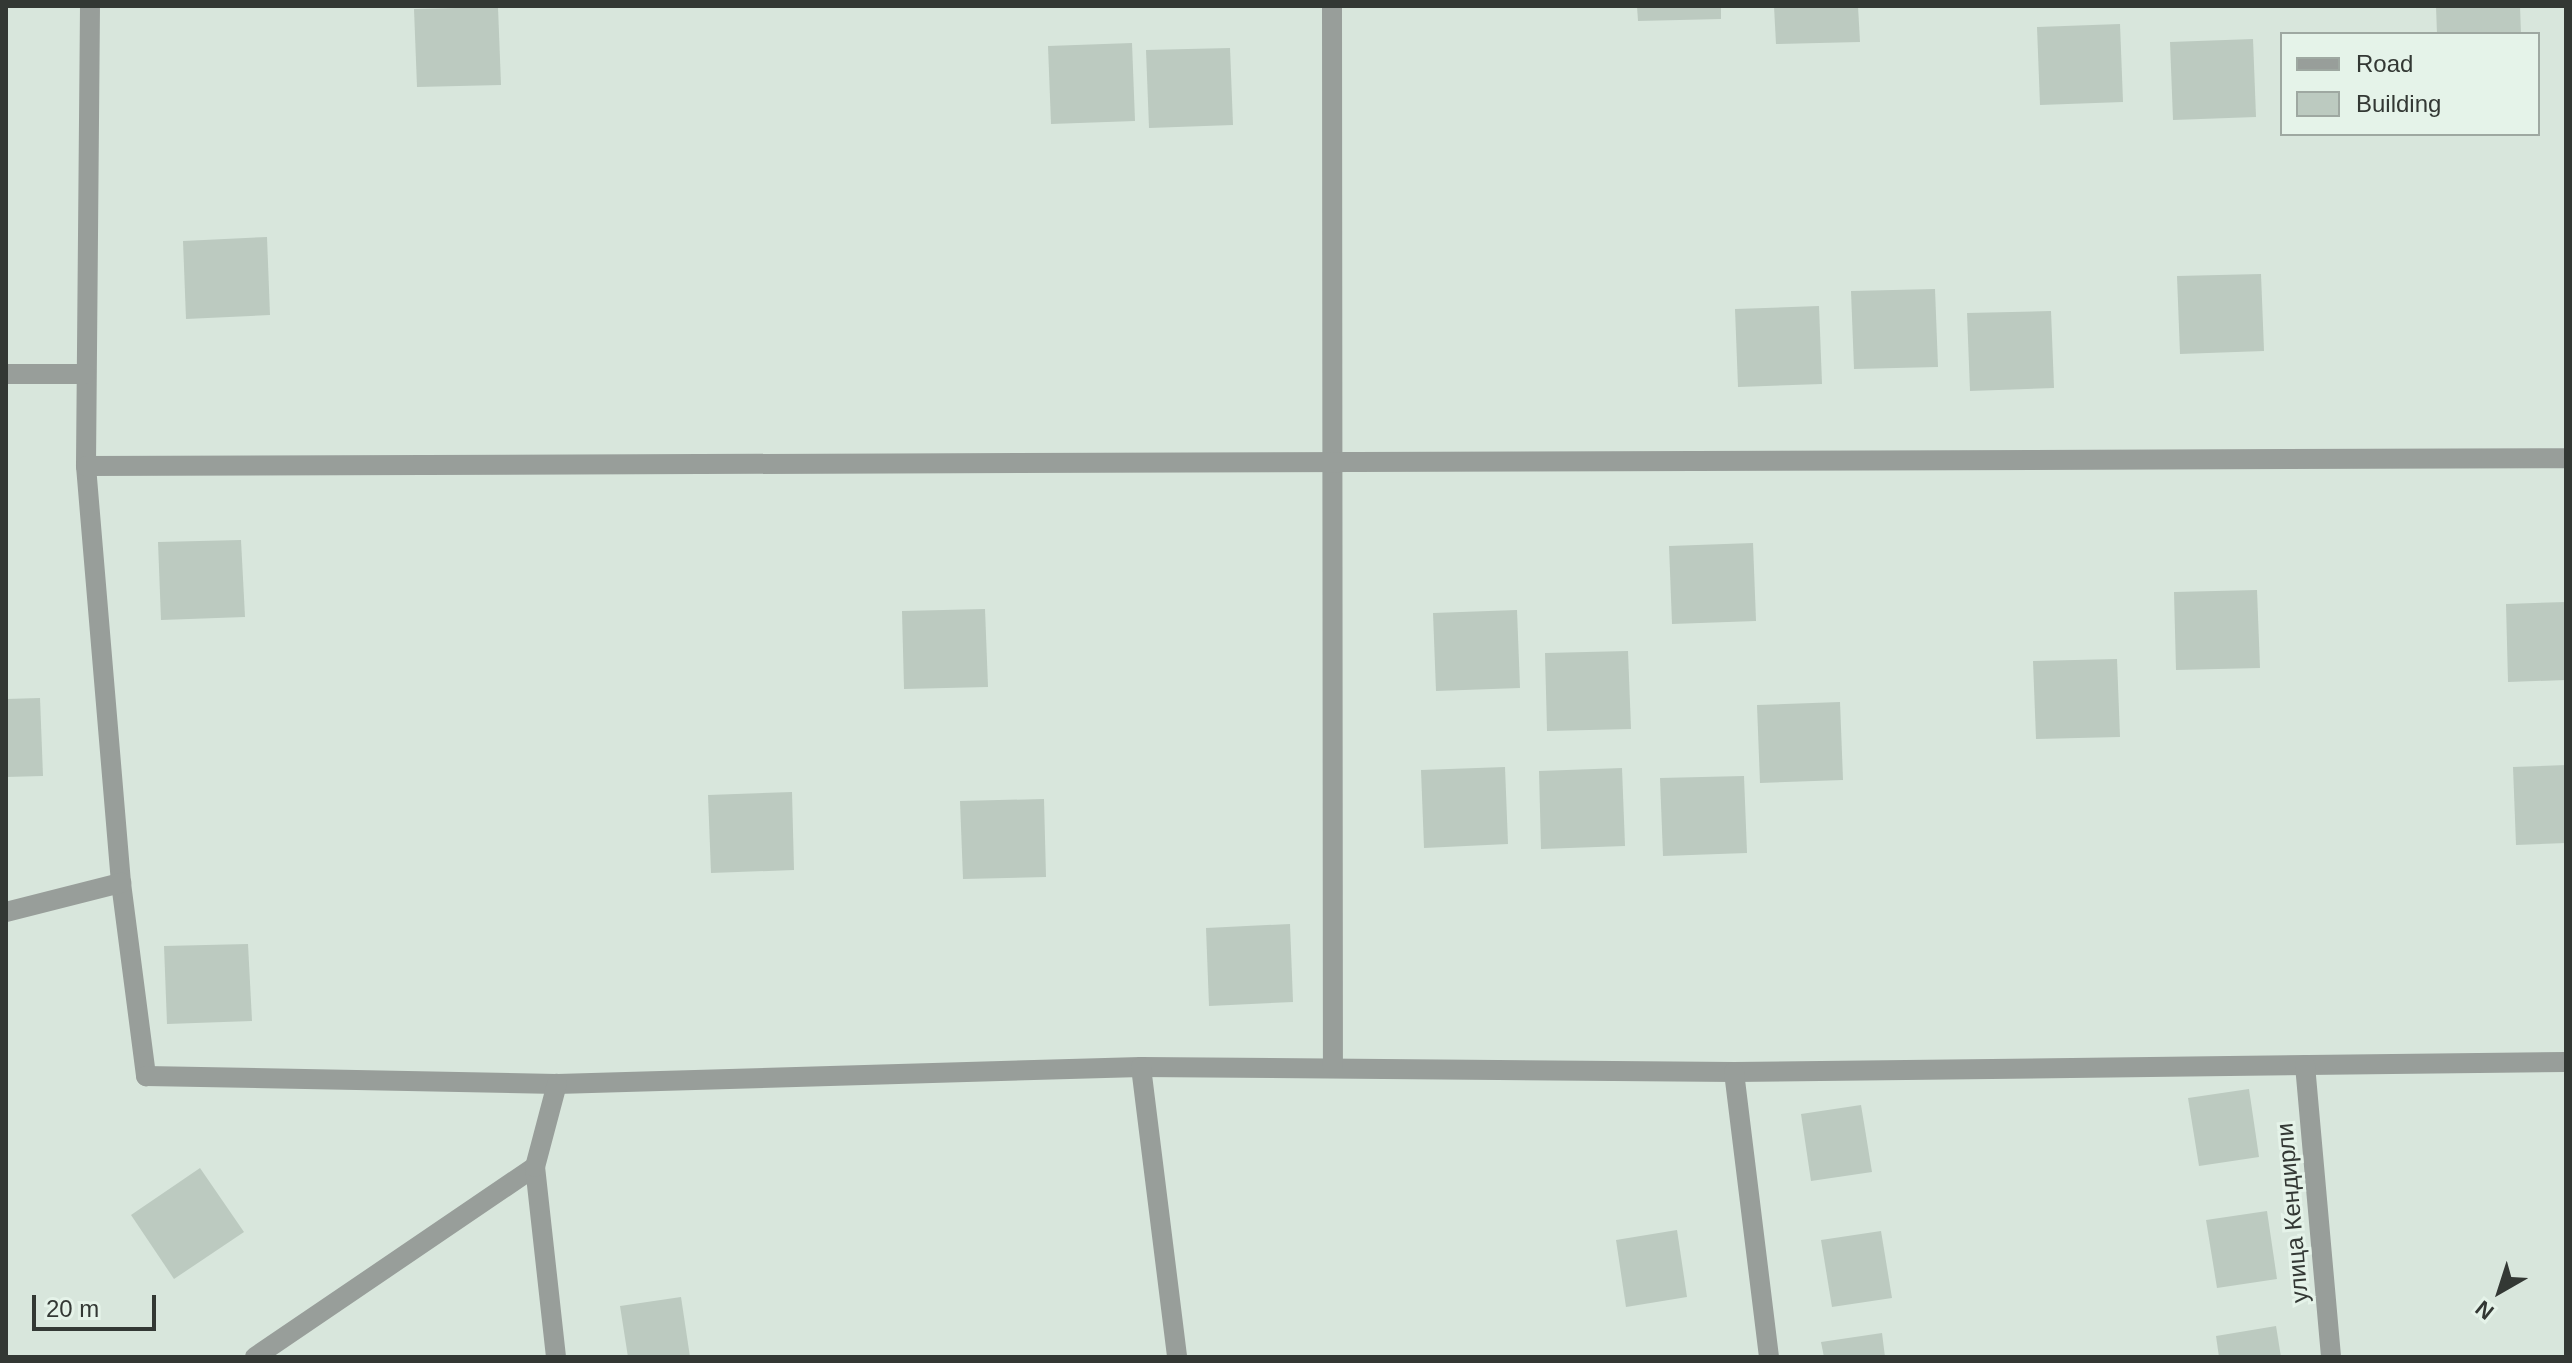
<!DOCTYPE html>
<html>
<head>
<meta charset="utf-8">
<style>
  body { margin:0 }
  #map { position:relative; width:2572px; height:1363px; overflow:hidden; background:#d8e6dc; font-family:Helvetica,sans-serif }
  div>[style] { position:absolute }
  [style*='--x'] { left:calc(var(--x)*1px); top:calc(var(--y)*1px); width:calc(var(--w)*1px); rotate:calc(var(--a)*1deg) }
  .building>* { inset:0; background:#bccac0 }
  .minor>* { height:20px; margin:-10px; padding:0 10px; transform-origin:10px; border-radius:10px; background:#989e9a }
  span { translate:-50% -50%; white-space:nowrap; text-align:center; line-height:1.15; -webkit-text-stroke:6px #e5f3e9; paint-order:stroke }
  .street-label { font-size:24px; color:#333834 }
  .frame { position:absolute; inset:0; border:8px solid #333834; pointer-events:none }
  .legend { position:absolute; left:2280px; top:32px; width:260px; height:104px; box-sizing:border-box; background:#e5f3e9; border:2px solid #9ea8a1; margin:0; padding:10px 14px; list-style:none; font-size:24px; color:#333834 }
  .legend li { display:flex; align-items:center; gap:16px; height:40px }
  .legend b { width:40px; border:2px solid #9ea8a1 }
  .north { position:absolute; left:2460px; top:1251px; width:80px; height:80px; -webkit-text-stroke:6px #e5f3e9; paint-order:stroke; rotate:219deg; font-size:22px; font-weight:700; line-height:32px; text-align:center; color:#333834 }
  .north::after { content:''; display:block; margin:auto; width:28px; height:36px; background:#333834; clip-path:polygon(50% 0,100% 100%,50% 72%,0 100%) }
  .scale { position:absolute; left:32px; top:1295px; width:124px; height:36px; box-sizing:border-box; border:4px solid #333834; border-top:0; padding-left:10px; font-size:24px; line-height:28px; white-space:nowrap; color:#333834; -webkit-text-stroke:6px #e5f3e9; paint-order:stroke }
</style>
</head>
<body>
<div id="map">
  <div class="building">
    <i style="clip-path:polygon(1637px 6px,1721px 6px,1721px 19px,1638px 21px)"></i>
    <i style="clip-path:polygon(1774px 6px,1858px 6px,1860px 42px,1776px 44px)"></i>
    <i style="clip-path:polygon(2436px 6px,2520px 6px,2521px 34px,2437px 34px)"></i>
    <i style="clip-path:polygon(498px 7px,501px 85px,417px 87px,414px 9px)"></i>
    <i style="clip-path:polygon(2120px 24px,2123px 102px,2040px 105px,2037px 27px)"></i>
    <i style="clip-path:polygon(2253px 39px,2256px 117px,2173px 120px,2170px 42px)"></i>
    <i style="clip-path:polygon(1132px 43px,1135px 121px,1051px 124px,1048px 46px)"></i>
    <i style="clip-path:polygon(1230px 48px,1233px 125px,1149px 128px,1146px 50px)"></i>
    <i style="clip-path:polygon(267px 237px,270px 315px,186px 319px,183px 241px)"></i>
    <i style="clip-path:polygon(2261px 274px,2264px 351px,2180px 354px,2177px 276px)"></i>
    <i style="clip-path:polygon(1935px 289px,1938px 367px,1854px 369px,1851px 291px)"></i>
    <i style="clip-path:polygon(1819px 306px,1822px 384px,1738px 387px,1735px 309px)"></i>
    <i style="clip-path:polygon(2051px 311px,2054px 388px,1970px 391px,1967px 313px)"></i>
    <i style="clip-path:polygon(241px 540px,245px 617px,161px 620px,158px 542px)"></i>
    <i style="clip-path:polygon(1753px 543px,1756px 621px,1672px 624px,1669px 546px)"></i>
    <i style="clip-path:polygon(2257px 590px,2260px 668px,2176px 670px,2174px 592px)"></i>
    <i style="clip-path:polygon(2566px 602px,2566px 680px,2508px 682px,2506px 604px)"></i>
    <i style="clip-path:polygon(985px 609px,988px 687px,904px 689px,902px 611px)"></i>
    <i style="clip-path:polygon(1517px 610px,1520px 688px,1436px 691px,1433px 613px)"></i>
    <i style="clip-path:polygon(1628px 651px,1631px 729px,1547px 731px,1545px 653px)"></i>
    <i style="clip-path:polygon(2117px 659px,2120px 737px,2036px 739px,2033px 661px)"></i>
    <i style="clip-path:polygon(40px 698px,43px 776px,6px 777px,6px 699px)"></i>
    <i style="clip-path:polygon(1840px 702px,1843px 780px,1760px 783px,1757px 705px)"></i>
    <i style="clip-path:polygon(2566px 765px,2566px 843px,2516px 845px,2513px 767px)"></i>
    <i style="clip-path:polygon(1505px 767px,1508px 844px,1424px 848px,1421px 770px)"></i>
    <i style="clip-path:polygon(1622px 768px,1625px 846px,1541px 849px,1539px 771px)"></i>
    <i style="clip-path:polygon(1744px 776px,1747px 853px,1663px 856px,1660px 778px)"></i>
    <i style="clip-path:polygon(792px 792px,794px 870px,711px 873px,708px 795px)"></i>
    <i style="clip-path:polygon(1044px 799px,1046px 877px,963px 879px,960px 801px)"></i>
    <i style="clip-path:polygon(1290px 924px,1293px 1002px,1209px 1006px,1206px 928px)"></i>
    <i style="clip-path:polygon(248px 944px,252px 1021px,167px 1024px,164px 946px)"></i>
    <i style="clip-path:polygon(2249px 1089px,2259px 1157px,2199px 1166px,2188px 1098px)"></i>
    <i style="clip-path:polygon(1861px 1105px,1872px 1172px,1811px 1181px,1801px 1114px)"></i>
    <i style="clip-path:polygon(200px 1168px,244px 1232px,174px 1279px,131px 1215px)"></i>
    <i style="clip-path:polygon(2267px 1211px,2277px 1279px,2217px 1288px,2206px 1220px)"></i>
    <i style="clip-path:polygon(1677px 1230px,1687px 1297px,1626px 1307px,1616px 1240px)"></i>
    <i style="clip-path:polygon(1881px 1231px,1892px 1298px,1832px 1307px,1821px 1240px)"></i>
    <i style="clip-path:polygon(681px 1297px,690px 1357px,628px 1357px,620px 1306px)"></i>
    <i style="clip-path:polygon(2276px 1326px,2281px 1357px,2219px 1357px,2216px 1336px)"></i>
    <i style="clip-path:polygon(1882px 1333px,1885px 1357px,1824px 1357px,1821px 1342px)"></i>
  </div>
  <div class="minor">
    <i style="--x:90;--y:6;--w:460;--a:90.5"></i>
    <i style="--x:86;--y:466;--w:418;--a:85.2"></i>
    <i style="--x:121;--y:883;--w:195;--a:82.6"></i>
    <i style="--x:146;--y:1076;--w:411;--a:1.1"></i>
    <i style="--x:557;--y:1084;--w:584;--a:-1.67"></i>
    <i style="--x:1141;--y:1067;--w:593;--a:0.48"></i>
    <i style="--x:1734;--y:1072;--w:832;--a:-0.69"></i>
    <i style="--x:1332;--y:6;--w:1060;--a:89.95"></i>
    <i style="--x:6;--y:374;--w:79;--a:0"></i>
    <i style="--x:86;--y:466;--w:2480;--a:-0.18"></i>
    <i style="--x:6;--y:912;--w:119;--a:-14.2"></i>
    <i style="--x:2305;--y:1065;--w:293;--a:84.9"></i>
    <i style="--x:1141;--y:1067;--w:292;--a:82.9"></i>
    <i style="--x:1734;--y:1072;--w:287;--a:83"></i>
    <i style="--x:255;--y:1357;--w:338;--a:-34.2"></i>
    <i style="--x:556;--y:1357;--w:191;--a:-96.3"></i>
    <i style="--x:535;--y:1167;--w:86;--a:-75.2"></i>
  </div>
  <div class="street-label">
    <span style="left:2292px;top:1213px;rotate:-95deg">улица Кендирли</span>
  </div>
  <div class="frame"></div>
  <ul class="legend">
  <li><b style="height:10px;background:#989e9a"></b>Road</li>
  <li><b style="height:22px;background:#bccac0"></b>Building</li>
  </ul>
  <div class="north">N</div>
  <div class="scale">20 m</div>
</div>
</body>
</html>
